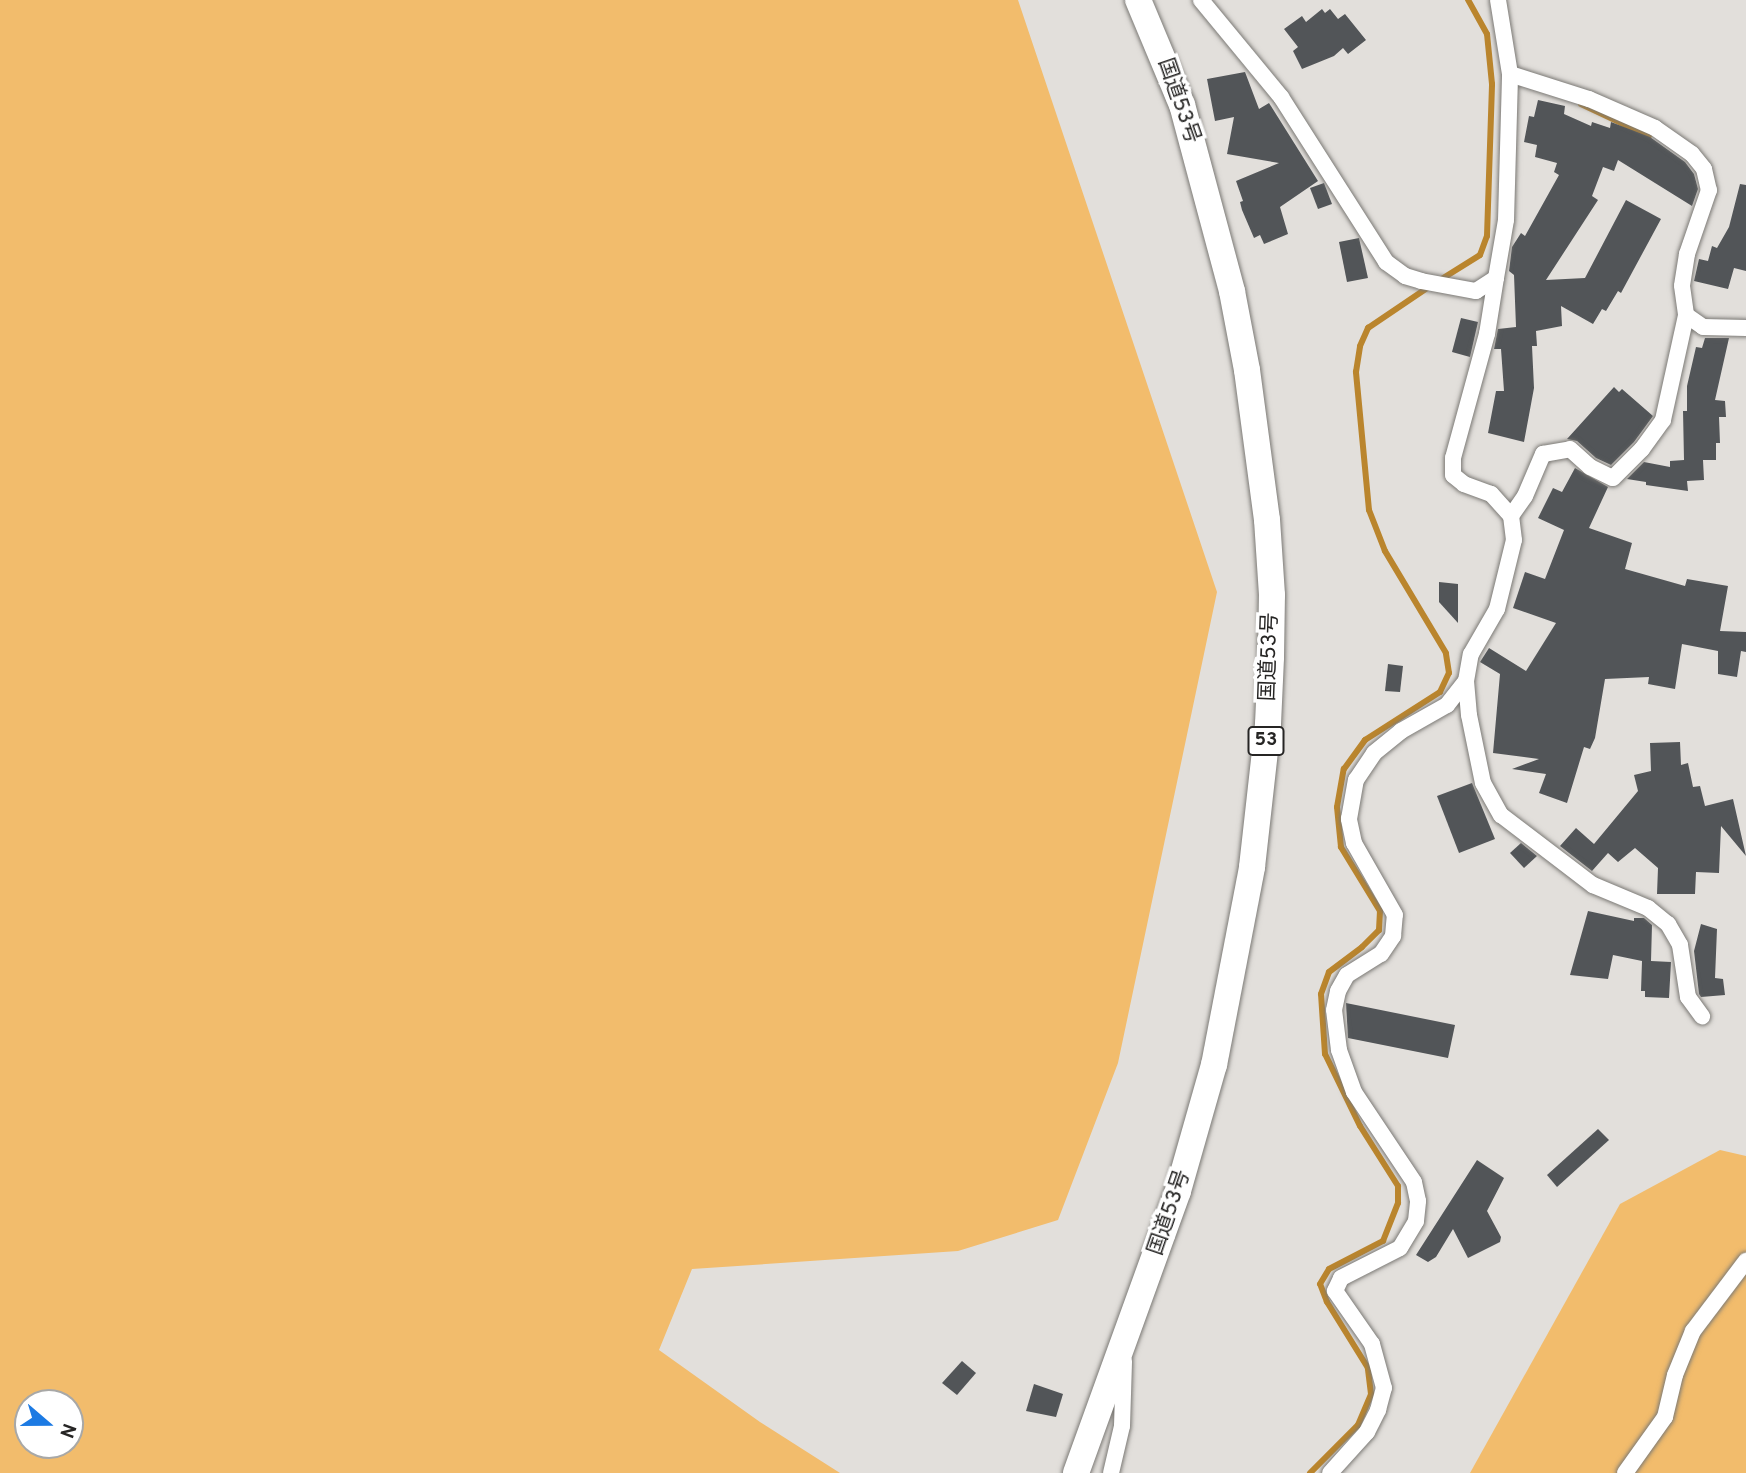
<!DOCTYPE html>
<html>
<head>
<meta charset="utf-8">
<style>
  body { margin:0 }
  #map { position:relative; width:1746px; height:1473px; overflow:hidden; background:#e2dfdb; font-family:Overpass,"Noto Sans JP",sans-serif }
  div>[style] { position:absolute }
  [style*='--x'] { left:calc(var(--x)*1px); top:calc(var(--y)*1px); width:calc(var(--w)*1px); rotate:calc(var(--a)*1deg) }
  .green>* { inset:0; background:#f2bc6c }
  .stream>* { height:6px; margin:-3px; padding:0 3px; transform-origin:3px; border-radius:3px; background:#ba852d }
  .building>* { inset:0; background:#525558 }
  .roads { filter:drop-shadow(0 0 2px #7b7975) drop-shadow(0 0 2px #7b7975) }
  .minor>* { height:16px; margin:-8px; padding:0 8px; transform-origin:8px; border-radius:8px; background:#fff }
  .trunk>* { height:26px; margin:-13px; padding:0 13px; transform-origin:13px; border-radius:13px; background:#fff }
  span { translate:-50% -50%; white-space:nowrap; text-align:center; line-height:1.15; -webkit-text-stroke:7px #fff; paint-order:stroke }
  .shield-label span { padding:2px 5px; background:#fff; border:2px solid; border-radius:5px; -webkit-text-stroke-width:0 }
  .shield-label { font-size:19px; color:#262524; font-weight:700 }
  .street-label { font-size:21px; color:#262524 }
  .north { position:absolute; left:14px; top:1389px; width:70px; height:70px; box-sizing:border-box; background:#fff; border:2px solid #a8a8a7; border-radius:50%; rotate:110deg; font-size:19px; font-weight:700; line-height:28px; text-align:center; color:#262524 }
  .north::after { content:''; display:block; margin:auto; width:24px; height:32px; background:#1c7ae3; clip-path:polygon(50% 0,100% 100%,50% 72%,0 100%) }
</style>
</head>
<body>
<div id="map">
  <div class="green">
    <i style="clip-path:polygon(evenodd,0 0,1018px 0,1217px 592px,1118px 1063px,1058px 1220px,958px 1251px,692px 1269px,659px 1350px,760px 1422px,840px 1473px,0 1473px,0 0,70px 1403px,70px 1445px,28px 1445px,28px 1403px,70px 1403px)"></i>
    <i style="clip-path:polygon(1720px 1150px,1746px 1156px,1746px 1473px,1470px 1473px,1620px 1204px)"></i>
  </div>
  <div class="stream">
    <i style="--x:1581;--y:104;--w:75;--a:25.2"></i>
    <i style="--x:1440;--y:280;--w:47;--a:-32"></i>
    <i style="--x:1480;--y:255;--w:20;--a:-70"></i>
    <i style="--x:1487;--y:236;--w:152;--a:-88.1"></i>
    <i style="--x:1492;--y:84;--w:50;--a:-95.7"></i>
    <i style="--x:1487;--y:34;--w:39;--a:-119"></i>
    <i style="--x:1310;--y:1473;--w:68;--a:-45"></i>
    <i style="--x:1358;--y:1425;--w:34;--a:-67"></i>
    <i style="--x:1371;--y:1394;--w:26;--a:-97"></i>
    <i style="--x:1368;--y:1368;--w:78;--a:-121.8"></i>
    <i style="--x:1327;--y:1302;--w:19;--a:-111"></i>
    <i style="--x:1320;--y:1284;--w:17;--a:-59"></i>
    <i style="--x:1329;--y:1269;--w:61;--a:-27.4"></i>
    <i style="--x:1383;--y:1241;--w:41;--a:-68.5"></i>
    <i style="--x:1398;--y:1203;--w:17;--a:-90"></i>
    <i style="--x:1398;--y:1186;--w:71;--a:-122.3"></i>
    <i style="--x:1360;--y:1126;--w:80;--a:-115.9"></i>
    <i style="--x:1325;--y:1054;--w:60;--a:-93.8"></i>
    <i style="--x:1321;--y:994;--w:23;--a:-70"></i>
    <i style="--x:1329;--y:972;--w:41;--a:-37.1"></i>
    <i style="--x:1362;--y:947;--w:24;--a:-45"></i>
    <i style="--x:1379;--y:930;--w:19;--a:-87"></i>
    <i style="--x:1380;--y:911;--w:75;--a:-121.4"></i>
    <i style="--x:1341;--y:847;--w:40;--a:-95.7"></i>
    <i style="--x:1337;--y:807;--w:39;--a:-80"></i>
    <i style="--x:1344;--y:769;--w:36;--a:-54"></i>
    <i style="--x:1365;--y:740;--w:89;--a:-32.6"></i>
    <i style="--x:1440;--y:692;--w:21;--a:-65"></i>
    <i style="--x:1449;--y:673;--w:20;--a:-99"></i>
    <i style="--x:1446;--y:653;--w:119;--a:-120.9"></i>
    <i style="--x:1385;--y:551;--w:44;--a:-111.3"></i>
    <i style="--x:1369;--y:510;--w:139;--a:-95.4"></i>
    <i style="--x:1356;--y:372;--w:26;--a:-81"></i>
    <i style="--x:1360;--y:346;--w:20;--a:-66"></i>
    <i style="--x:1368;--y:328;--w:75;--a:-34.1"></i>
  </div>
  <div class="building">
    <i style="clip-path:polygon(1322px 9px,1325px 13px,1330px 9px,1338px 19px,1345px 14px,1366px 40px,1348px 54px,1343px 48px,1334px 56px,1302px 69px,1293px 51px,1298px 47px,1284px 29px,1302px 16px,1306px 22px)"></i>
    <i style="clip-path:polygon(1245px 72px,1259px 109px,1269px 103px,1318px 181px,1280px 207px,1288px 234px,1264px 244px,1260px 235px,1254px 238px,1242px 210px,1240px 202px,1243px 201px,1236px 181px,1279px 163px,1227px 154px,1234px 117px,1215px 121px,1207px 79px)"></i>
    <i style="clip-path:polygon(1538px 100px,1565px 106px,1564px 114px,1591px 126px,1592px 122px,1610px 128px,1611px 122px,1650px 137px,1685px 162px,1694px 174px,1698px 189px,1692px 206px,1618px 160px,1614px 171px,1603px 167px,1592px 196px,1598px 200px,1546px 280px,1585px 278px,1626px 200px,1661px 219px,1621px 293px,1618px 291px,1606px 311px,1602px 309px,1593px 324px,1561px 306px,1562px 326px,1536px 331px,1537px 346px,1532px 346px,1534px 388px,1524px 442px,1488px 433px,1496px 391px,1504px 391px,1501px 349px,1494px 349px,1498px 329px,1516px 327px,1514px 275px,1509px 271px,1512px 247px,1521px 233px,1525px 236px,1559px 175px,1554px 172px,1557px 163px,1535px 157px,1537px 145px,1524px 142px,1529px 116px,1534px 117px)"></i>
    <i style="clip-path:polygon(1324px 183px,1332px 204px,1318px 209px,1310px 188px)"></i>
    <i style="clip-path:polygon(1740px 184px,1746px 185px,1746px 271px,1734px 268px,1728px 289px,1694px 281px,1699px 259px,1708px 261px,1712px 246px,1717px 248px,1729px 227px)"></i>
    <i style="clip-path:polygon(1359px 238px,1368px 278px,1347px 282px,1339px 242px)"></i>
    <i style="clip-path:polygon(1461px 318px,1478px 322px,1470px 357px,1452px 352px)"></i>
    <i style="clip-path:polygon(1705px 338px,1729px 338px,1715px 400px,1725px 401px,1726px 417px,1719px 417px,1720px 443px,1716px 443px,1716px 460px,1703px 460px,1704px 480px,1687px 481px,1688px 491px,1646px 485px,1646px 482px,1627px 479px,1644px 462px,1670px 467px,1670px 461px,1684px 460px,1683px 411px,1687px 411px,1687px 386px,1696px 347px,1702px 348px)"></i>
    <i style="clip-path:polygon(1614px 387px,1619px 392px,1622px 389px,1653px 416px,1634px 442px,1611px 465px,1596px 458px,1577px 441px,1567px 439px)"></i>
    <i style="clip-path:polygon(1575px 468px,1608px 487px,1589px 528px,1632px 543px,1625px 569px,1685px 586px,1687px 579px,1728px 586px,1720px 631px,1746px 632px,1746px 652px,1741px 651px,1737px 677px,1718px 674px,1718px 651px,1682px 644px,1675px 689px,1648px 684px,1649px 677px,1605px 679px,1595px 738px,1590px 749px,1584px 747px,1567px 803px,1539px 793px,1546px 774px,1512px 769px,1539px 759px,1493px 753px,1500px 674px,1480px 662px,1489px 648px,1526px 671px,1556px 623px,1513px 608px,1525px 572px,1545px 579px,1564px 530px,1538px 518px,1553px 488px,1562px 492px)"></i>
    <i style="clip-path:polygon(1439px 582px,1458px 584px,1458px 623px,1439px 602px)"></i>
    <i style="clip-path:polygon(1388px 664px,1403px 666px,1400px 692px,1385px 691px)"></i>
    <i style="clip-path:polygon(1680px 742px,1681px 765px,1688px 763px,1693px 787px,1700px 786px,1705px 806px,1733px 799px,1746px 856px,1721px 826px,1719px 873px,1696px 872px,1695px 894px,1657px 894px,1658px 868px,1635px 848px,1618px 862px,1608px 853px,1592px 871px,1560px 846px,1576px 828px,1594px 844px,1638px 791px,1634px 775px,1651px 771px,1650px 743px)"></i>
    <i style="clip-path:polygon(1472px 783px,1495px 839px,1459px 853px,1437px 796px)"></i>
    <i style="clip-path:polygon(1521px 843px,1537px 856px,1524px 868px,1510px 853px)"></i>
    <i style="clip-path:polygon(1588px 911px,1634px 921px,1634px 918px,1644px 918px,1652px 925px,1651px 961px,1671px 962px,1669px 998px,1645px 997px,1645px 991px,1641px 991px,1642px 961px,1613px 955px,1608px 979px,1570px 975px)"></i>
    <i style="clip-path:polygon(1701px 924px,1717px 929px,1715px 978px,1723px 979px,1725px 995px,1701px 997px,1699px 994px,1694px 951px)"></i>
    <i style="clip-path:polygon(1346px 1003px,1455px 1025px,1448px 1058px,1348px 1038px)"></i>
    <i style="clip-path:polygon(1598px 1129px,1609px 1140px,1557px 1187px,1547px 1175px)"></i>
    <i style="clip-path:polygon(1477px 1160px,1504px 1178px,1487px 1211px,1501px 1237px,1500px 1242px,1468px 1258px,1453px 1229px,1436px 1257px,1428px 1262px,1416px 1255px)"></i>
    <i style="clip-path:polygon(962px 1361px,976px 1373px,957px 1395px,942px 1383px)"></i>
    <i style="clip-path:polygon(1034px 1384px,1063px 1394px,1056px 1417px,1026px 1411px)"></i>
  </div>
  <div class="roads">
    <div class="minor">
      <i style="--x:1201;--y:0;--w:126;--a:50.5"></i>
      <i style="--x:1281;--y:97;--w:196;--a:57.5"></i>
      <i style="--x:1386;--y:262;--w:24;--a:36"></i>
      <i style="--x:1405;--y:276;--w:17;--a:17"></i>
      <i style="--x:1421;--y:281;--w:56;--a:10.3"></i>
      <i style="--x:1476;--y:291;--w:24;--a:-33"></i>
      <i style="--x:1496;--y:278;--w:59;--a:-80.2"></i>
      <i style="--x:1506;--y:220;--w:146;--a:-88.4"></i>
      <i style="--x:1510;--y:74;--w:75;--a:-99.2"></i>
      <i style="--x:1510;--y:74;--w:83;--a:17.6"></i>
      <i style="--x:1589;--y:99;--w:72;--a:23.7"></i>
      <i style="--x:1655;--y:128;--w:45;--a:35.1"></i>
      <i style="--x:1692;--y:154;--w:19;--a:51"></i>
      <i style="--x:1704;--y:169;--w:22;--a:77"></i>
      <i style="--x:1709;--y:190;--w:68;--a:109"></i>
      <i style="--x:1687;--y:254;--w:32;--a:99"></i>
      <i style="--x:1682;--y:286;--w:29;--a:82"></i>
      <i style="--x:1686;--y:315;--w:21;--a:35"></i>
      <i style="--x:1703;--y:327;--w:43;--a:1.3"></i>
      <i style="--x:1511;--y:516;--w:24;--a:-55"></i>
      <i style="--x:1525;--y:496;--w:46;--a:-66.8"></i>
      <i style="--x:1543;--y:454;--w:27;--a:-10"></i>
      <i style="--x:1570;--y:449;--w:27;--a:42"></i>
      <i style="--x:1590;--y:467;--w:25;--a:26"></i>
      <i style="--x:1613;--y:478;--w:41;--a:-45"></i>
      <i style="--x:1642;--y:449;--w:36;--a:-54"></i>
      <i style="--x:1663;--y:420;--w:107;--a:-77.6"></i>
      <i style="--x:1466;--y:681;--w:34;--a:85"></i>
      <i style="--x:1469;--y:715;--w:69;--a:78.4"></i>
      <i style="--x:1483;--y:783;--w:37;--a:61"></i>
      <i style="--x:1501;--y:815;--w:116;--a:37.3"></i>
      <i style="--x:1593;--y:885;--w:60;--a:22.7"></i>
      <i style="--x:1648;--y:908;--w:26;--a:39"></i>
      <i style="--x:1668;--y:924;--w:24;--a:60"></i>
      <i style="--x:1680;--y:945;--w:53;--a:81.3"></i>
      <i style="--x:1688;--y:997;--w:24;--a:54"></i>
      <i style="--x:1111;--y:1473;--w:48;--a:-76.8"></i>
      <i style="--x:1122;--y:1426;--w:65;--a:-88.2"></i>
      <i style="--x:1330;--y:1473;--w:55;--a:-47.9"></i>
      <i style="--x:1367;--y:1432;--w:25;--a:-63"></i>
      <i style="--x:1378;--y:1410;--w:23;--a:-75"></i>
      <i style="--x:1384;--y:1388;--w:46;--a:-105.3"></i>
      <i style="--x:1372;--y:1344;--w:65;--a:-124.9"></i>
      <i style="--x:1335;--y:1291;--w:14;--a:-65"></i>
      <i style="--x:1341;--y:1278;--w:66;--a:-27"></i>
      <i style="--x:1400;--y:1248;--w:31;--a:-59"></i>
      <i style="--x:1416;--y:1221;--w:20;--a:-84"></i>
      <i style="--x:1418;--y:1201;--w:19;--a:-102"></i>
      <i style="--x:1414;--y:1182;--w:108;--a:-123.7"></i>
      <i style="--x:1354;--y:1092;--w:45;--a:-109.7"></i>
      <i style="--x:1339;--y:1050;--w:40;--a:-97.1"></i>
      <i style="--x:1334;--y:1010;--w:19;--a:-78"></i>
      <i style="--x:1338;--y:991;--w:18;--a:-61"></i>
      <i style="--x:1347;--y:975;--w:40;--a:-32"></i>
      <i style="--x:1381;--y:954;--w:22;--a:-56"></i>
      <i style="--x:1393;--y:936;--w:21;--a:-85"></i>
      <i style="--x:1395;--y:915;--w:83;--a:-119.7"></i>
      <i style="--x:1354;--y:843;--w:25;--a:-102"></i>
      <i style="--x:1349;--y:819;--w:40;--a:-80"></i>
      <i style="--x:1356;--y:780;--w:32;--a:-56"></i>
      <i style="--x:1374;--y:753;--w:35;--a:-39"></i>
      <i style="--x:1401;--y:731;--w:53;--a:-29.5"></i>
      <i style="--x:1447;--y:705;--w:31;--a:-52"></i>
      <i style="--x:1466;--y:681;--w:27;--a:-80"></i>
      <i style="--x:1471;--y:654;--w:52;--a:-60"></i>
      <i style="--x:1497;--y:609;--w:71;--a:-76.2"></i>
      <i style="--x:1514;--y:540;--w:24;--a:-97"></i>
      <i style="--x:1511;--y:516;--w:30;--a:-132"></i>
      <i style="--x:1491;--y:494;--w:29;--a:-160"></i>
      <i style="--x:1464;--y:484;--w:14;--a:-141"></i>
      <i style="--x:1453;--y:475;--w:17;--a:-90"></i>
      <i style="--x:1453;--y:458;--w:129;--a:-74.7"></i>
      <i style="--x:1487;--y:334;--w:57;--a:-80.9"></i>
      <i style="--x:1625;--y:1473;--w:69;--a:-54.5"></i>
      <i style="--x:1665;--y:1417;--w:43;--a:-76.6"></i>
      <i style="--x:1675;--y:1375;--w:48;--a:-67.8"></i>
      <i style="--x:1693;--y:1331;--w:88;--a:-52.9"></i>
    </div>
    <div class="trunk">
      <i style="--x:1076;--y:1473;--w:300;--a:-70.1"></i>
      <i style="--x:1178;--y:1191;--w:131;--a:-74.1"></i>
      <i style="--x:1214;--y:1065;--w:202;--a:-79.1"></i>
      <i style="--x:1252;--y:867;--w:144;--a:-83.6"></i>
      <i style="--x:1268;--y:724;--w:67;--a:-87.4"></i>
      <i style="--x:1271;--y:657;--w:62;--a:-89.1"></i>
      <i style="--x:1272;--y:595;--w:75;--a:-93.8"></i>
      <i style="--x:1267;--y:520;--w:151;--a:-97.6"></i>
      <i style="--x:1247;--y:370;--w:80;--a:-100.8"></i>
      <i style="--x:1232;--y:291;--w:193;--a:-105"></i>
      <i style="--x:1182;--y:105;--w:114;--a:-112.7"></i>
    </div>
  </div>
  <div class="shield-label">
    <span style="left:1266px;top:741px">53</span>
  </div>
  <div class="street-label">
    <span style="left:1178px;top:101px;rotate:71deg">国道53号</span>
    <span style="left:1270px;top:657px;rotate:-88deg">国道53号</span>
    <span style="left:1170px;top:1213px;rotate:-71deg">国道53号</span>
  </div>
  <div class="north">N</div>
</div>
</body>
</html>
